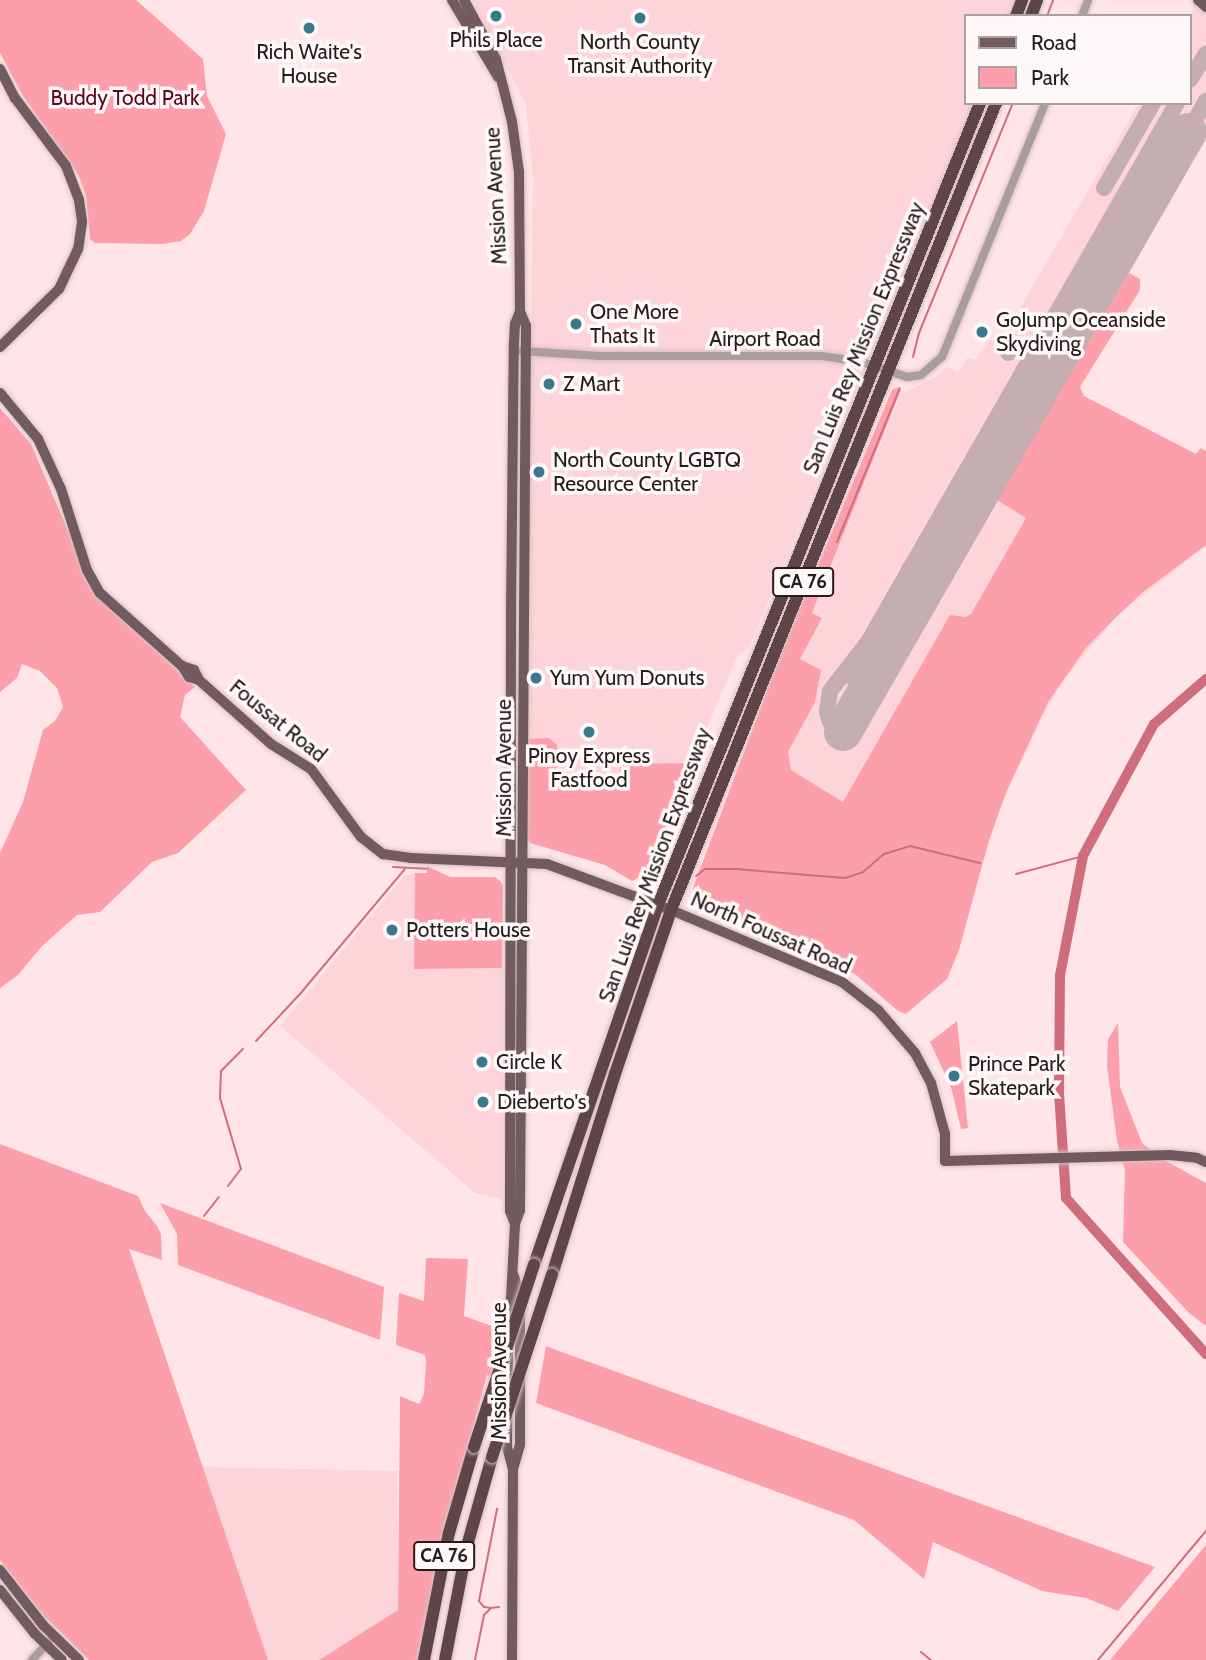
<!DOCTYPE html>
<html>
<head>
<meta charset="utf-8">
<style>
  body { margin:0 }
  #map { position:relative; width:1206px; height:1660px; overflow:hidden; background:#ffe5e8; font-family:Cabin,sans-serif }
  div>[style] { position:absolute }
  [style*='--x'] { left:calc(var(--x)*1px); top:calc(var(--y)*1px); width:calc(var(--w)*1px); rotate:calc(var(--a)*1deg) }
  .built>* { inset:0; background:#fdd4d9 }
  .green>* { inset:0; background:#fd9eab }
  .stream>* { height:2px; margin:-1px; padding:0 1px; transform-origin:1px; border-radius:1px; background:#ce6e7d }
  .river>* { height:10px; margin:-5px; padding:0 5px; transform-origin:5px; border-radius:5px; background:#ce6e7d }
  .taxiway>* { height:16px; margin:-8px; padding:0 8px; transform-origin:8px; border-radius:8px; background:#c4aeb0 }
  .runway>* { height:38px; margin:-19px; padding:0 19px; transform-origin:19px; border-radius:19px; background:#c4aeb0 }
  .roads { filter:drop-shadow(0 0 2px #d8c1c3) drop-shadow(0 0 2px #d8c1c3) }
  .minor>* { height:8px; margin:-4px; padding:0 4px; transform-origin:4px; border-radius:4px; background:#aa9d9e }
  .major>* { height:10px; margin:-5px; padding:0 5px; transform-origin:5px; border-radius:5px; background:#725b5e }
  .highway>* { height:12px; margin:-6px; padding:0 6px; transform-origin:6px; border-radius:6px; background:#5e4547 }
  .bridges { filter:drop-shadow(0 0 2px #d8c1c3) drop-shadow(0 0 2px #d8c1c3) }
  .highway-bridge>* { height:12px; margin:-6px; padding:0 6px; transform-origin:6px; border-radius:6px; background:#5e4547 }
  .dots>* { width:19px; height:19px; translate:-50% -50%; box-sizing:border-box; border:4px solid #fff8f9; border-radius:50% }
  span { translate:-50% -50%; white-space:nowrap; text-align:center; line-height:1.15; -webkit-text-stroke:7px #fff8f9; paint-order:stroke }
  .shield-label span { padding:2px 5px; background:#fff8f9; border:2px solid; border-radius:5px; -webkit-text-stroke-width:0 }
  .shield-label { font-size:19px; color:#271c1d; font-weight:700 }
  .poi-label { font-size:21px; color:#271c1d }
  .left { translate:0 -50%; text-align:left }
  .park-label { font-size:21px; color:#600422 }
  .street-label { font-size:21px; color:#271c1d }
  .legend { position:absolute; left:964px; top:14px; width:228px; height:91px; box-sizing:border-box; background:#fff8f9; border:2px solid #a9a0a1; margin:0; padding:9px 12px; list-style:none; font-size:21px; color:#271c1d }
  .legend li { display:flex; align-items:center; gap:14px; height:35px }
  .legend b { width:35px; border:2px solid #a9a0a1 }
</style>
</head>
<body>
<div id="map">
  <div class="built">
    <i style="clip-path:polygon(473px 0,1018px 0,1012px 16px,966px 16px,966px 103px,975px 103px,749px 647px,737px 657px,692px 763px,621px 764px,621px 788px,607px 789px,606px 781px,557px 781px,526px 739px,533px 178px,526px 105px)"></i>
    <i style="clip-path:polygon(1195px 6px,1206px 15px,1206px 139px,1075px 366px,1070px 394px,1206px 478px,1206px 546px,1119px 614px,1065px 678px,1044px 714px,1002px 803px,981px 868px,704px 881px,695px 877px,700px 864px,712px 861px,901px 394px,936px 377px,948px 366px,958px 373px,967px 358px,976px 360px,990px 339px,999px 344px,1139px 103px,1190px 103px,1190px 16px)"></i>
    <i style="clip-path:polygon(415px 873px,415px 969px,502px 968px,502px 1199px,475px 1193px,280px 1026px,404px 876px)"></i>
    <i style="clip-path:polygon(202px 1467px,397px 1471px,398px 1610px,319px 1660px,268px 1660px)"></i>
  </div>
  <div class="green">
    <i style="clip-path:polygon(0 0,136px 0,203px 59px,207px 96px,226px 134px,204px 211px,190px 234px,181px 241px,163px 244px,95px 243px,90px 239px,86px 196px,79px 176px,23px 96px,0 53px)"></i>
    <i style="clip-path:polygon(1129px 273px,1140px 279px,1140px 290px,1080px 387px,1084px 396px,1196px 454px,1201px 448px,1206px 451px,1206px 545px,1143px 592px,1113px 620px,1086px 648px,1048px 702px,1007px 790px,989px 840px,959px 950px,947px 979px,906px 1014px,898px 1011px,855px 974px,804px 951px,790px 938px,694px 901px,693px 888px,783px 648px,892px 390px,898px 387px,901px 390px,812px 613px,822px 618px,800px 659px,821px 670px,815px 702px,788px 752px,791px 770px,843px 802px,950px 615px,965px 617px,971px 614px,1026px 518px,997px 500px)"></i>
    <i style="clip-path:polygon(0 408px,31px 444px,94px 591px,195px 687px,185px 695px,180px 717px,246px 790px,178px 853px,152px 862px,100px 912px,77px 915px,42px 946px,18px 975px,0 988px,0 853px,23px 802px,43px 730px,55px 721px,63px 707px,57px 688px,40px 671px,22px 664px,17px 678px,0 692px)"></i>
    <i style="clip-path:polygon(549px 738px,557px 745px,557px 781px,607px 781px,607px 789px,621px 787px,620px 764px,692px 763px,647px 874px,632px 881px,605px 865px,530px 843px,526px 837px,526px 739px)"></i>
    <i style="clip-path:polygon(427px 866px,450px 877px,495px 877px,500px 881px,503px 885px,502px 968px,414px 969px,415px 873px,427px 873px)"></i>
    <i style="clip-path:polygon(957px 1021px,968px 1128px,961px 1129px,951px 1087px,930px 1042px)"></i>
    <i style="clip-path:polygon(1118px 1023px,1120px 1087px,1142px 1143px,1164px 1160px,1206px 1183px,1206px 1326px,1189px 1313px,1123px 1242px,1125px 1170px,1117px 1141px,1107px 1066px,1108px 1039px)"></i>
    <i style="clip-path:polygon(0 1144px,138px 1196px,145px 1211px,157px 1226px,161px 1234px,162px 1260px,129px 1249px,268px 1660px,89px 1660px,43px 1615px,0 1560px)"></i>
    <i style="clip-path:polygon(160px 1203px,384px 1287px,380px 1340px,178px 1265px,177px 1234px)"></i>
    <i style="clip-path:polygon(426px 1258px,468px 1259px,464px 1316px,500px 1329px,501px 1379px,487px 1375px,435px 1570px,419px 1660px,319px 1660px,398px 1610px,400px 1396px,419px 1404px,424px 1394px,426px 1361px,425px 1355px,396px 1345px,399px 1293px,424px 1301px)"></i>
    <i style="clip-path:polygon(546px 1346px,559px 1351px,1155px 1567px,1118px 1611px,1086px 1598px,1042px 1591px,933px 1542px,924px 1579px,854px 1520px,536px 1403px)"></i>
    <i style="clip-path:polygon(1206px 1545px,1206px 1660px,1110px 1660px)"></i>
  </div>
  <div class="stream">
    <i style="--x:1047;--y:16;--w:17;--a:-69"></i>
    <i style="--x:913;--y:357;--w:25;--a:-76"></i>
    <i style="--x:919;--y:333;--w:248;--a:-67.8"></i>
    <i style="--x:837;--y:542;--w:166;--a:-67.8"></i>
    <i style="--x:393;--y:867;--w:34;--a:3"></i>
    <i style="--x:1016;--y:874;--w:69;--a:-15"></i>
    <i style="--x:696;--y:876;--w:11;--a:-38"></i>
    <i style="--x:705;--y:869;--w:31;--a:0"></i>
    <i style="--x:736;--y:869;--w:109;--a:4.7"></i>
    <i style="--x:845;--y:878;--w:19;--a:-18"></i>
    <i style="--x:863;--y:872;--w:28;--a:-41"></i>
    <i style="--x:884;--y:854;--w:27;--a:-17"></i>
    <i style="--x:910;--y:846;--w:72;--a:13.7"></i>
    <i style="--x:256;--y:1041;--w:64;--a:-46.9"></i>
    <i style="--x:300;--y:994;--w:163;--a:-50"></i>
    <i style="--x:228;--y:1186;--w:21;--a:-53"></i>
    <i style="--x:241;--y:1169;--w:74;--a:-106.5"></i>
    <i style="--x:220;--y:1098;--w:27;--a:-88"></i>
    <i style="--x:221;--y:1071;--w:31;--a:-45"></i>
    <i style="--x:204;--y:1216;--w:24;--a:-52"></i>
    <i style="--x:491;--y:1608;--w:7;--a:-172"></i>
    <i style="--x:484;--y:1607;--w:8;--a:-130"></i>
    <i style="--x:479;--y:1601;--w:94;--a:-78.9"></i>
    <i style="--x:921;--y:1652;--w:13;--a:39"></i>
    <i style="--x:475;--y:1660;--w:46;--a:-78.7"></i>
    <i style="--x:484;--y:1615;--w:10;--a:-45"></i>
    <i style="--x:491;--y:1608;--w:8;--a:-7"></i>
    <i style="--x:1098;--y:1660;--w:168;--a:-50.1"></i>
  </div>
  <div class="river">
    <i style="--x:1206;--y:679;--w:69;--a:139.1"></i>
    <i style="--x:1154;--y:724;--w:150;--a:118.3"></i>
    <i style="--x:1083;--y:856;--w:122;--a:100.9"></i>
    <i style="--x:1060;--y:976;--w:117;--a:90.5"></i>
    <i style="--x:1059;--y:1093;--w:105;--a:86.2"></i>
    <i style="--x:1066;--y:1198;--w:210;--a:48.1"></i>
  </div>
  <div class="taxiway">
    <i style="--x:1190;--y:80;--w:31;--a:-59"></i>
    <i style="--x:1161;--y:132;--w:6;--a:90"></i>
    <i style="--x:1161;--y:138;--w:13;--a:42"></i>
    <i style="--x:1171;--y:147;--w:12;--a:85"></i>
    <i style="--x:1188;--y:132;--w:36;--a:-60"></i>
    <i style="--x:1104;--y:188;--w:98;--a:-60"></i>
    <i style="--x:1116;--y:209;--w:7;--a:82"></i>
    <i style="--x:1117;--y:216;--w:10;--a:45"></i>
    <i style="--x:1124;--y:223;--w:9;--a:0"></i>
    <i style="--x:1133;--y:223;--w:6;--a:-39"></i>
    <i style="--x:1052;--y:321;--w:9;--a:84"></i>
    <i style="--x:1053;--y:330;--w:9;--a:32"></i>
    <i style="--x:1061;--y:335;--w:16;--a:-27"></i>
    <i style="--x:1008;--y:353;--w:31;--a:-15"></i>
    <i style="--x:1023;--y:371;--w:20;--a:70"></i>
    <i style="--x:1030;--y:390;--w:16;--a:90"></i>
    <i style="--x:909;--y:569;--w:8;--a:-23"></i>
    <i style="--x:916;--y:566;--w:12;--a:20"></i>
    <i style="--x:927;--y:570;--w:14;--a:86"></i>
    <i style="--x:855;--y:663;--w:14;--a:111"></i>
    <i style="--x:850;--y:676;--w:22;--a:30"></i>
    <i style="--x:843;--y:732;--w:16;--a:-142"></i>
    <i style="--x:830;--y:722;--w:10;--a:-107"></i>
    <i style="--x:827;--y:712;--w:21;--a:-82"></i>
    <i style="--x:830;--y:691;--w:62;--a:-52.2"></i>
    <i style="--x:868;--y:642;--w:621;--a:-60.18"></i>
  </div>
  <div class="runway">
    <i style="--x:843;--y:732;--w:692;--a:-60.1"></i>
  </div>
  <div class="roads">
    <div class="minor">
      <i style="--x:1082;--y:16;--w:17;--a:-69"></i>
      <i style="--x:521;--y:351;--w:79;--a:3.6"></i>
      <i style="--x:600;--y:356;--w:222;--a:0"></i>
      <i style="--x:822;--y:356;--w:40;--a:8.5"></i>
      <i style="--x:862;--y:362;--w:47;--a:18.4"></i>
      <i style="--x:907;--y:377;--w:14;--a:-8"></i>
      <i style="--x:921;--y:375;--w:28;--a:-41"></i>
      <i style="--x:942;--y:357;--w:274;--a:-67.9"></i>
      <i style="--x:32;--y:1660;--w:25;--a:-47"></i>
    </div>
    <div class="major">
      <i style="--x:452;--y:0;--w:90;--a:59.1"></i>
      <i style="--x:464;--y:0;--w:67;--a:61.5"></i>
      <i style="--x:496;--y:59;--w:65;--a:75.7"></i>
      <i style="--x:512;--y:122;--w:50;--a:82"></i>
      <i style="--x:519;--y:172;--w:139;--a:89.6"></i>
      <i style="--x:520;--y:311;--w:16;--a:68"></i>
      <i style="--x:526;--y:326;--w:884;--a:90.39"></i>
      <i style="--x:520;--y:1210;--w:15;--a:110"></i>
      <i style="--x:515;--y:1224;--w:111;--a:93.1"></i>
      <i style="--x:1198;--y:0;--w:11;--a:41"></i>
      <i style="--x:0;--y:69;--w:33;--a:63"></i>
      <i style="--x:15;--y:98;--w:85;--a:53.1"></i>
      <i style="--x:66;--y:166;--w:36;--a:69"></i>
      <i style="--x:79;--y:200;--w:22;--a:82"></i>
      <i style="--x:82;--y:222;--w:27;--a:98"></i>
      <i style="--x:78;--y:249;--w:44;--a:115.4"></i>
      <i style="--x:59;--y:289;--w:83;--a:135.5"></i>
      <i style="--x:0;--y:393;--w:60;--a:50.4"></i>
      <i style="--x:38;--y:439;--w:55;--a:65.3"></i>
      <i style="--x:61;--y:489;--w:85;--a:72.2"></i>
      <i style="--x:87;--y:570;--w:26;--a:61"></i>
      <i style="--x:100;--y:593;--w:110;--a:41.7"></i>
      <i style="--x:182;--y:666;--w:13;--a:18"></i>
      <i style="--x:194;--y:670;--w:11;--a:63"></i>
      <i style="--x:199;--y:680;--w:10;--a:-163"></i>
      <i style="--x:189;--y:677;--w:13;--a:-122"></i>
      <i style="--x:199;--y:680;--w:96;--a:41.6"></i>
      <i style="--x:271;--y:744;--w:47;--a:32"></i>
      <i style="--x:311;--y:769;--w:84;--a:53.7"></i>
      <i style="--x:361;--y:837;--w:28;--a:38"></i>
      <i style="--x:383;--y:854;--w:28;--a:8"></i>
      <i style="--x:411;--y:858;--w:136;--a:2.5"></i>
      <i style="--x:547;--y:864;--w:132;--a:20.4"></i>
      <i style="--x:671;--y:910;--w:186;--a:22.8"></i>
      <i style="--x:842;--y:982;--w:46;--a:37.9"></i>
      <i style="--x:878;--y:1010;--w:57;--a:49.3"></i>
      <i style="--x:915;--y:1053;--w:34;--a:62"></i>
      <i style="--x:931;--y:1083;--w:53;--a:74.6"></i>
      <i style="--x:945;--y:1134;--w:27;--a:90"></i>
      <i style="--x:945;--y:1161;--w:225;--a:-1.5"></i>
      <i style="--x:1170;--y:1155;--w:27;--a:6"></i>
      <i style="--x:1197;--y:1158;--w:10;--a:24"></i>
      <i style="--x:515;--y:1224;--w:14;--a:-111"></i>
      <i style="--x:510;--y:1211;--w:601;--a:-89.9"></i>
      <i style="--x:511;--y:610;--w:267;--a:-89.4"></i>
      <i style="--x:514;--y:343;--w:19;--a:-87"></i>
      <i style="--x:515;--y:324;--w:14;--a:-69"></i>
      <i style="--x:508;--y:1351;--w:96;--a:90.6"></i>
      <i style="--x:507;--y:1447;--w:23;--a:75"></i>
      <i style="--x:0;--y:1570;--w:70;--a:52"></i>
      <i style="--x:43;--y:1625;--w:50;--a:44.2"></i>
      <i style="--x:0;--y:1590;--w:56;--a:51.5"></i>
      <i style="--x:35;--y:1634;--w:37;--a:44"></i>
      <i style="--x:512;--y:1660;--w:191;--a:-89.7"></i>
      <i style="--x:513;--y:1469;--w:26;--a:-74"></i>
      <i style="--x:520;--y:1444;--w:148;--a:-90"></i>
      <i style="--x:520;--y:1296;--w:21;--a:-107"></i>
    </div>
    <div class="highway">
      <i style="--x:1016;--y:16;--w:17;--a:-69"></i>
      <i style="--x:1031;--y:16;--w:17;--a:-69"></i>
      <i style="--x:534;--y:1265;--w:381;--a:-71"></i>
      <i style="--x:658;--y:905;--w:864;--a:-68.12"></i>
      <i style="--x:552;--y:1275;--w:211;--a:-72.6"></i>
      <i style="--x:615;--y:1074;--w:173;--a:-71.1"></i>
      <i style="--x:671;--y:910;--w:870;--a:-68.06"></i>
      <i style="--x:424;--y:1660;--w:129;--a:-78.9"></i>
      <i style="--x:449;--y:1533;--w:90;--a:-73.8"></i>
      <i style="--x:445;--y:1660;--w:116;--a:-79.1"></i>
      <i style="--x:467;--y:1546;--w:92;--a:-74.3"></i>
    </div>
  </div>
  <div class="bridges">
    <div class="highway-bridge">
      <i style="--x:474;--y:1447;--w:192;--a:-71.8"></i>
      <i style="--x:492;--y:1457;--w:192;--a:-71.8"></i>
    </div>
  </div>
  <div class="dots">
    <i style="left:496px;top:16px;background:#39798d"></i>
    <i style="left:640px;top:18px;background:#39798d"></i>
    <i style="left:309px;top:28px;background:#39798d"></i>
    <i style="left:576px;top:324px;background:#39798d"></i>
    <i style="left:982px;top:332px;background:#39798d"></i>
    <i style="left:549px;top:384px;background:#39798d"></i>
    <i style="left:539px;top:472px;background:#39798d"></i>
    <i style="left:536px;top:678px;background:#39798d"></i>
    <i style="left:589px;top:732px;background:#39798d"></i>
    <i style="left:392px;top:930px;background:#39798d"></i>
    <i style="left:482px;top:1062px;background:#39798d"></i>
    <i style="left:954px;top:1076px;background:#39798d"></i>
    <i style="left:483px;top:1102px;background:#39798d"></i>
  </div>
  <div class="shield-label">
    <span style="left:803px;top:582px">CA 76</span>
    <span style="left:444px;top:1556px">CA 76</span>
  </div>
  <div class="poi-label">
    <span style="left:496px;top:40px">Phils Place</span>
    <span style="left:640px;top:54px">North County<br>Transit Authority</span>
    <span style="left:309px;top:64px">Rich Waite's<br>House</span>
    <span class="left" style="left:590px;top:324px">One More<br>Thats It</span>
    <span class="left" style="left:996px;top:332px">GoJump Oceanside<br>Skydiving</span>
    <span class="left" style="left:563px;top:384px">Z Mart</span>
    <span class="left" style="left:553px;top:472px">North County LGBTQ<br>Resource Center</span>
    <span class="left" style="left:550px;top:678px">Yum Yum Donuts</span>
    <span style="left:589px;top:768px">Pinoy Express<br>Fastfood</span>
    <span class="left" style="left:406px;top:930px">Potters House</span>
    <span class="left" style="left:496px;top:1062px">Circle K</span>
    <span class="left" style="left:968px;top:1076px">Prince Park<br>Skatepark</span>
    <span class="left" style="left:497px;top:1102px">Dieberto's</span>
  </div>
  <div class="park-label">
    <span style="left:125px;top:98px">Buddy Todd Park</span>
  </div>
  <div class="street-label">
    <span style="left:496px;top:196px;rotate:-93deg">Mission Avenue</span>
    <span style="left:864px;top:338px;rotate:-68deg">San Luis Rey Mission Expressway</span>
    <span style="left:765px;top:339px">Airport Road</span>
    <span style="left:278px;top:721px;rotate:39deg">Foussat Road</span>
    <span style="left:504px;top:768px;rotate:-90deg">Mission Avenue</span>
    <span style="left:655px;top:865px;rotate:-70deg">San Luis Rey Mission Expressway</span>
    <span style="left:771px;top:933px;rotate:24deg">North Foussat Road</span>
    <span style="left:499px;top:1371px;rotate:-90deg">Mission Avenue</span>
  </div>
  <ul class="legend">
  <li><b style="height:9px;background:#725b5e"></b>Road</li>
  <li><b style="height:19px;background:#fd9eab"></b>Park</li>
  </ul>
</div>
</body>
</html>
